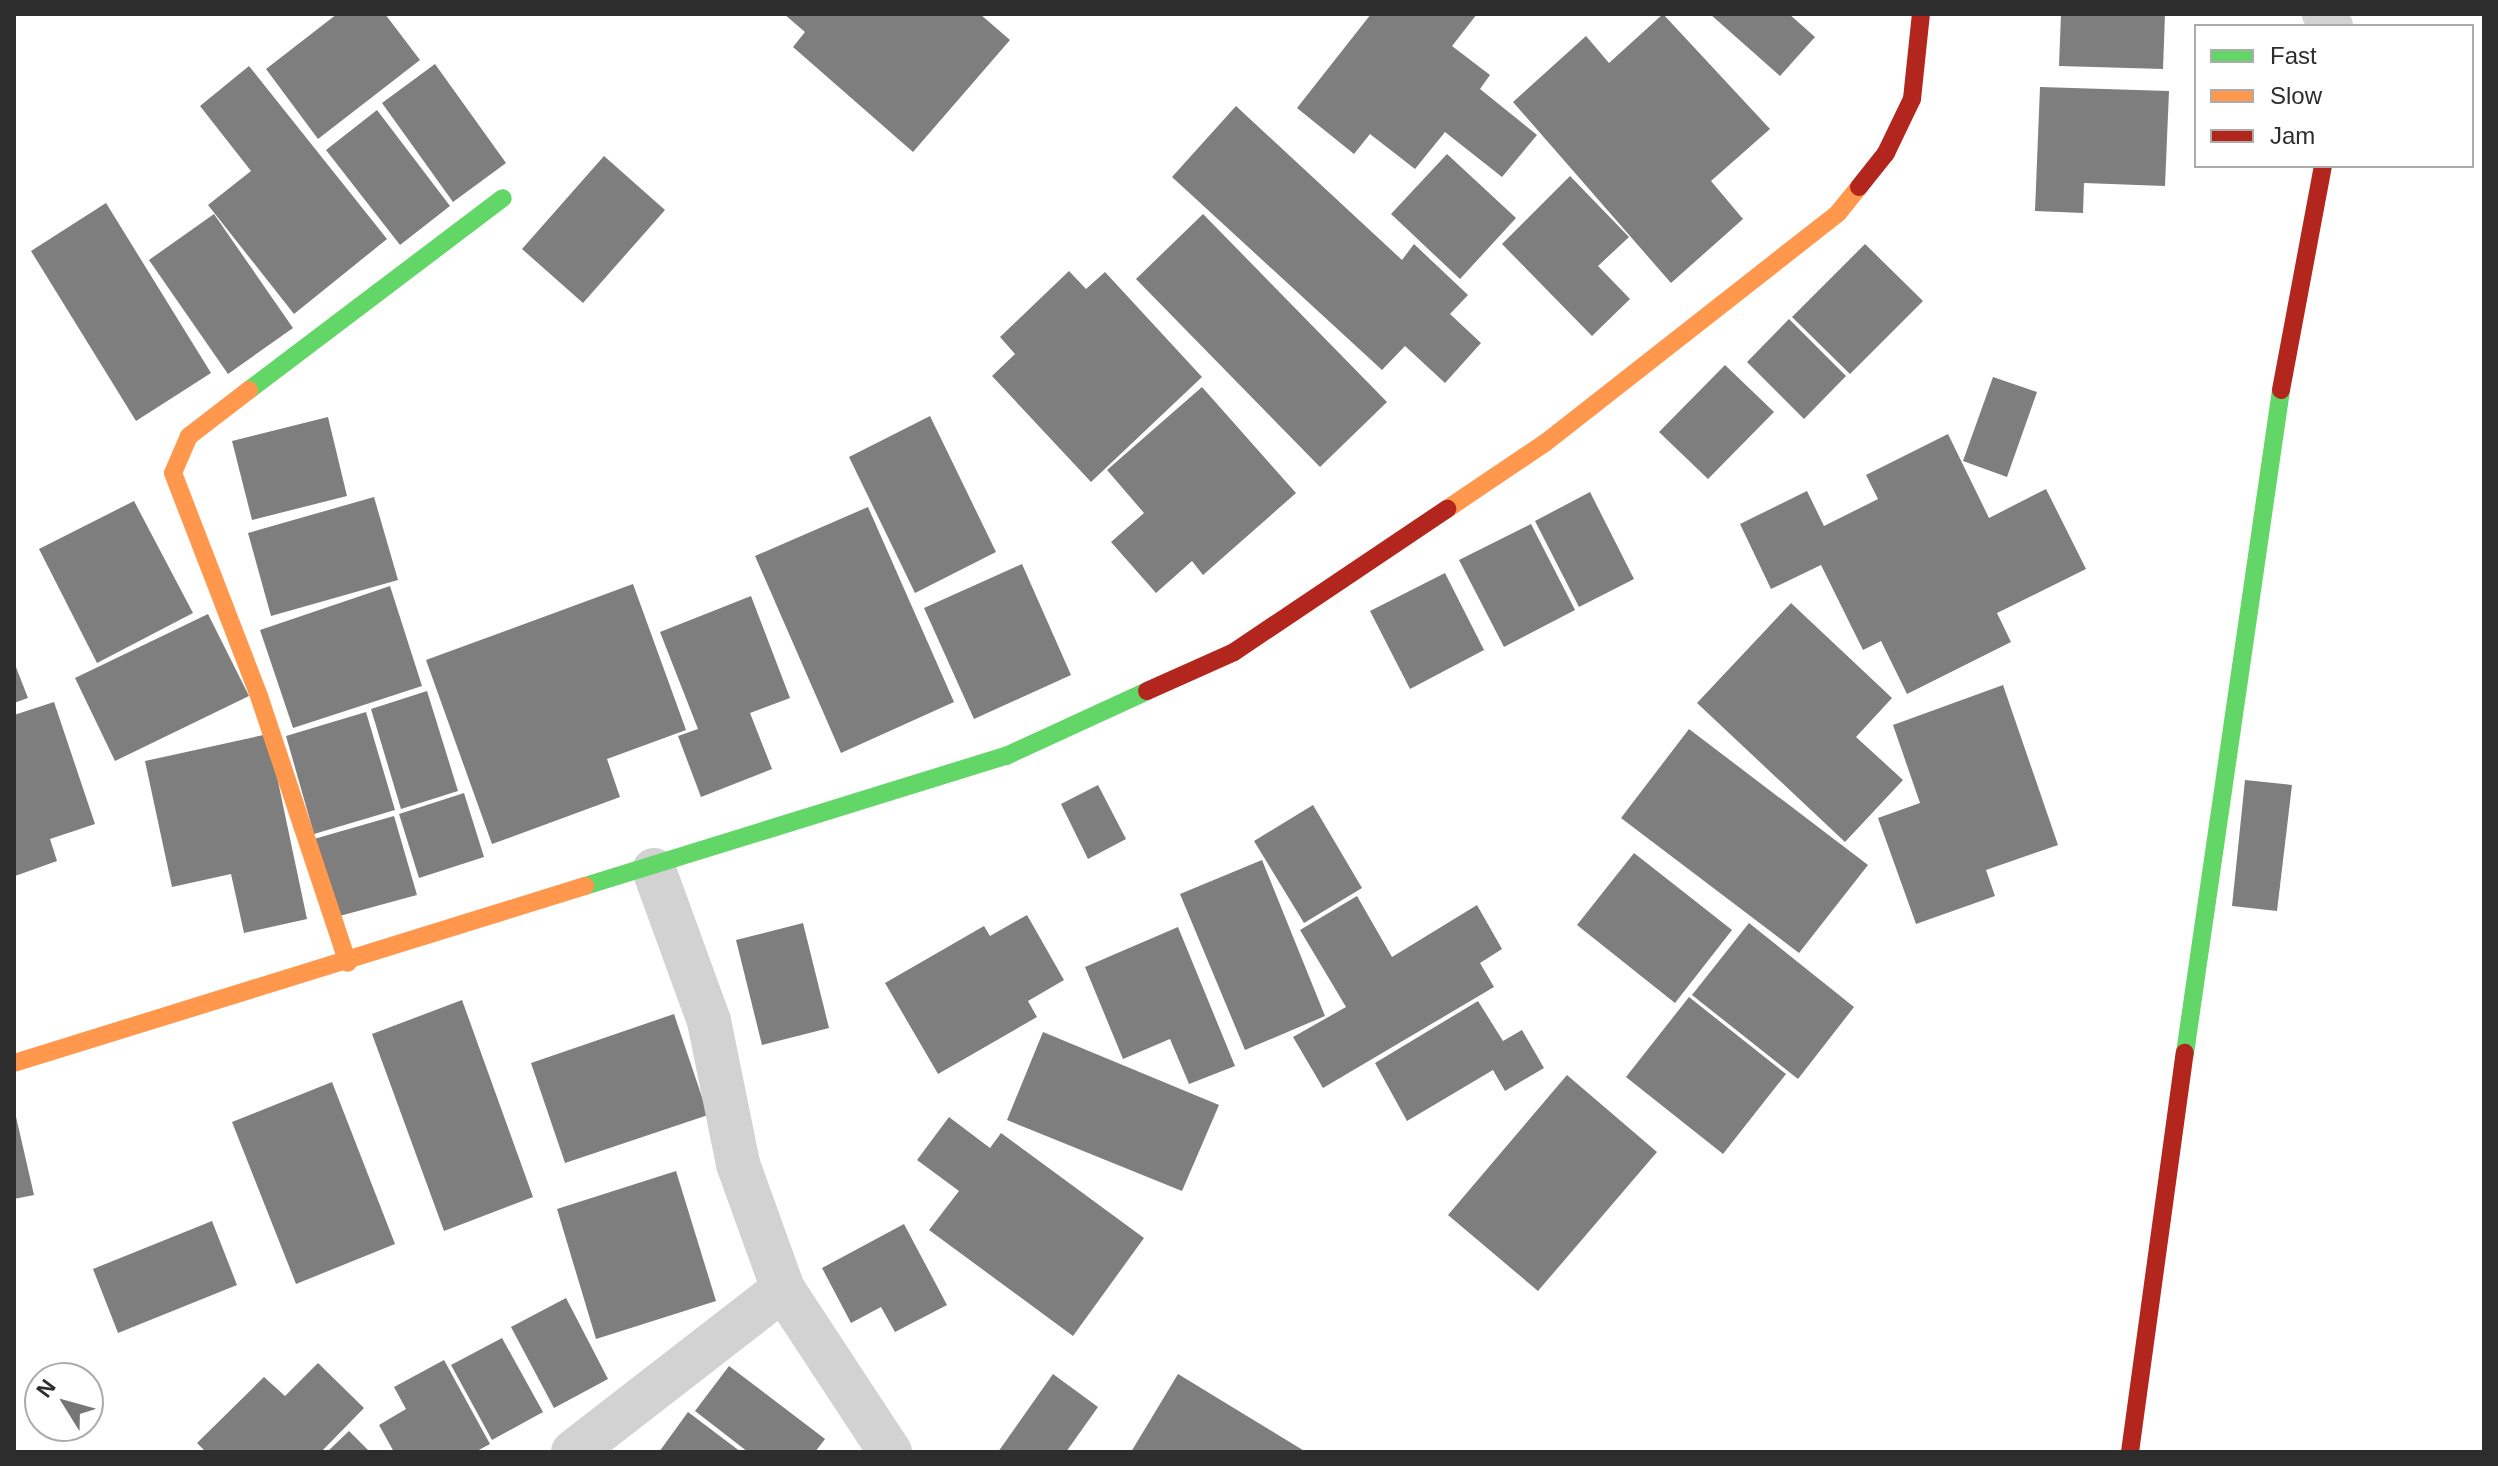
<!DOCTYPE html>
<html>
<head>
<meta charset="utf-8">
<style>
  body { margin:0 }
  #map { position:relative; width:2498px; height:1466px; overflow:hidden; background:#fff; font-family:Helvetica,sans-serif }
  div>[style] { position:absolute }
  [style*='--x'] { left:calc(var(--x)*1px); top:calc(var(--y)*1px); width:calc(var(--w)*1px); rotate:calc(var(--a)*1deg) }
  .building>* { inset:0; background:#7e7e7e }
  .street>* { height:44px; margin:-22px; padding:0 22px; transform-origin:22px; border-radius:22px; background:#d2d2d2 }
  .fast>* { height:18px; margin:-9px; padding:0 9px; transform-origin:9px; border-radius:9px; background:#63d668 }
  .slow>* { height:18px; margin:-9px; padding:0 9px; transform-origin:9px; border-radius:9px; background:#ff974d }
  .jam>* { height:18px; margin:-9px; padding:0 9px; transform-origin:9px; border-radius:9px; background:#b3261e }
  span { translate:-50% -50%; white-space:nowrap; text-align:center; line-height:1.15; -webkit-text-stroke:8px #fff; paint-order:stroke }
  .frame { position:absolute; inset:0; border:16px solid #2d2d2d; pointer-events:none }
  .legend { position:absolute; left:2194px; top:24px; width:280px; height:144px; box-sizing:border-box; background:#fff; border:2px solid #ababab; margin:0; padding:10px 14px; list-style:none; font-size:24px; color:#2d2d2d }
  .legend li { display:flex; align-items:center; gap:16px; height:40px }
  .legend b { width:40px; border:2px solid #ababab }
  .north { position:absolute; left:24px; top:1362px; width:80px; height:80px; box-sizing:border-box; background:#fff; border:2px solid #ababab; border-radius:50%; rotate:307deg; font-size:22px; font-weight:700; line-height:32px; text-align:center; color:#2d2d2d }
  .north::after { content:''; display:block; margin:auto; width:28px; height:36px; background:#767676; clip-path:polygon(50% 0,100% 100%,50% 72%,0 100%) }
</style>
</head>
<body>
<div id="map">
  <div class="building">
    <i style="clip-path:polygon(337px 14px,385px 14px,420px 60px,318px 139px,266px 69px)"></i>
    <i style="clip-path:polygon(784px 14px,980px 14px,1010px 40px,913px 152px,793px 47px,805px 32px)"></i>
    <i style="clip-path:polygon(1371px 14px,1477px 14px,1452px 46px,1490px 75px,1480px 89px,1537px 135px,1502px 177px,1445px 132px,1415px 169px,1370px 134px,1354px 154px,1297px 108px)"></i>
    <i style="clip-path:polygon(1663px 14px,1770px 129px,1711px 181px,1743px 219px,1671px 283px,1513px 102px,1586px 36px,1609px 63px)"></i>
    <i style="clip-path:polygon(1710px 14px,1789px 14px,1815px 37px,1780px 76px)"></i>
    <i style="clip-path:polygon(2061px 14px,2165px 14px,2163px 69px,2059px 66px)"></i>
    <i style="clip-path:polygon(435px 64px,506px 163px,453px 202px,382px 103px)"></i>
    <i style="clip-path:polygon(249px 66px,387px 239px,294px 314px,208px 205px,251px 171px,200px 106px)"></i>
    <i style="clip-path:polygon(2040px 87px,2169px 91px,2165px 186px,2084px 183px,2083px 213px,2035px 211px)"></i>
    <i style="clip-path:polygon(1236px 106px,1402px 260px,1414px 244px,1468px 295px,1450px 314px,1481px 343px,1445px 383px,1405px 346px,1382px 370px,1172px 177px)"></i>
    <i style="clip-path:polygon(377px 110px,450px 206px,400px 245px,326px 150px)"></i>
    <i style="clip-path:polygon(1447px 154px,1516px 218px,1460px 279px,1391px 214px)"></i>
    <i style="clip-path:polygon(604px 156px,665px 210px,583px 303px,522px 249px)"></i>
    <i style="clip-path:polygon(1570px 176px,1629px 237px,1598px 266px,1630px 299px,1592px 336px,1502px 244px)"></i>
    <i style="clip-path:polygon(106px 203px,211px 373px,136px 421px,31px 251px)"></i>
    <i style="clip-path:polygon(214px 214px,293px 328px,228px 374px,149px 260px)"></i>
    <i style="clip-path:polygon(1203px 214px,1387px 402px,1320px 467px,1136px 279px)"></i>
    <i style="clip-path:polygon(1865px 244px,1923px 301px,1850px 374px,1792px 317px)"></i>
    <i style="clip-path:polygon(1069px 271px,1086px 289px,1105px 272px,1202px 377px,1091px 482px,992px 376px,1015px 354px,1000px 337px)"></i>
    <i style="clip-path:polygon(1789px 319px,1846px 376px,1804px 419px,1747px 362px)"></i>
    <i style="clip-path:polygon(1725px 365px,1774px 412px,1708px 479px,1659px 432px)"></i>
    <i style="clip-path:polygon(1993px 377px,2037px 392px,2007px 477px,1963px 461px)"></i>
    <i style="clip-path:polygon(1202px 387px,1296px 493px,1203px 575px,1192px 561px,1156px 593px,1111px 542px,1144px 513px,1107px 470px)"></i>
    <i style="clip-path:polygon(930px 416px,996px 552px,915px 593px,849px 457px)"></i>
    <i style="clip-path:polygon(328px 417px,347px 496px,252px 520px,232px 441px)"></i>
    <i style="clip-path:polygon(1948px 434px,1989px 518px,2046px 489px,2086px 569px,1997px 613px,2011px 642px,1907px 694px,1881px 641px,1863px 650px,1821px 565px,1771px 589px,1740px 524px,1807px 491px,1824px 526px,1878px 499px,1866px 475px)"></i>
    <i style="clip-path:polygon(1590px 492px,1634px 579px,1579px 607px,1535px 521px)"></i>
    <i style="clip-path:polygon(374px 497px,398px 580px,271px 616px,248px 533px)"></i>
    <i style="clip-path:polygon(134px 501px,193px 613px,97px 663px,39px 549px)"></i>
    <i style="clip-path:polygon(868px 507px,954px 702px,841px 753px,755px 556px)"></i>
    <i style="clip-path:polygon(1531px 524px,1575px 610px,1504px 647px,1459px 560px)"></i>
    <i style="clip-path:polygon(1022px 564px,1071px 675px,974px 719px,924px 608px)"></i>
    <i style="clip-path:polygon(1445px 573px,1484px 650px,1410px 689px,1370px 611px)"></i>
    <i style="clip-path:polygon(633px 584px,686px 730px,607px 759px,620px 797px,492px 844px,426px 660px)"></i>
    <i style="clip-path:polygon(390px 586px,422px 686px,293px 728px,260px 630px)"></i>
    <i style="clip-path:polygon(751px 596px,790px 698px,750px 713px,772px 769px,701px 797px,678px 736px,698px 729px,660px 632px)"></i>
    <i style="clip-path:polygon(1791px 603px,1892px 698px,1856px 737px,1903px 780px,1845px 842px,1697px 703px)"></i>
    <i style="clip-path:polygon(208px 614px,249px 696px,115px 761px,75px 678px)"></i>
    <i style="clip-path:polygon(14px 662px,28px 698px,14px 703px)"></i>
    <i style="clip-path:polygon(2003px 685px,2058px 845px,1986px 870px,1995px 896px,1916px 924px,1878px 818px,1920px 803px,1893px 725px)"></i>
    <i style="clip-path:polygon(427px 691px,458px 791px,401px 809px,371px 709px)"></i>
    <i style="clip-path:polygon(54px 702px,95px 824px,50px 839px,57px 861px,15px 876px,14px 715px)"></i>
    <i style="clip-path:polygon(366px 712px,395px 810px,314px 834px,286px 736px)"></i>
    <i style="clip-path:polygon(1689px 729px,1868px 865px,1799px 953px,1621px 818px)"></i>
    <i style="clip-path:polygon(268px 734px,307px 919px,244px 933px,231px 874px,172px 887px,145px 761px)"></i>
    <i style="clip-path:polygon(2245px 780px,2292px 785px,2277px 911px,2232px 906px)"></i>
    <i style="clip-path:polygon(1098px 785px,1126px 839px,1088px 859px,1061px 804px)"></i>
    <i style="clip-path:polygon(464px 793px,484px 857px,419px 878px,399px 814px)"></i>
    <i style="clip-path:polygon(1313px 805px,1362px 888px,1304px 923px,1254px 841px)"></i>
    <i style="clip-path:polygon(394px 816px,417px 895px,336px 917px,314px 839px)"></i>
    <i style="clip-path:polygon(1634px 853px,1732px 930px,1675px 1003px,1577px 925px)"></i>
    <i style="clip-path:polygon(1262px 860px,1325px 1016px,1245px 1050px,1180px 894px)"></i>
    <i style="clip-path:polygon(1357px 896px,1392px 957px,1477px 905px,1502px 949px,1480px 963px,1494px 987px,1323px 1088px,1293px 1037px,1346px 1007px,1300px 930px)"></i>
    <i style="clip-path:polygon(1027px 915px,1064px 980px,1028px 1001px,1037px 1017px,938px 1074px,885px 983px,984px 926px,990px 936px)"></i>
    <i style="clip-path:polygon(803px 923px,829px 1028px,762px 1045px,736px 940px)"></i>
    <i style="clip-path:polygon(1749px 923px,1854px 1007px,1798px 1079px,1692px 995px)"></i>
    <i style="clip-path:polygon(1178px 927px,1235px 1066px,1189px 1084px,1170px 1039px,1123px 1059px,1085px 967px)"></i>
    <i style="clip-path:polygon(1689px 997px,1786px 1074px,1723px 1154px,1626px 1077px)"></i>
    <i style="clip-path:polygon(462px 1000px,533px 1197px,444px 1231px,372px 1034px)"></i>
    <i style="clip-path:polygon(1478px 1001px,1503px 1041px,1522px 1030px,1544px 1068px,1505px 1091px,1493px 1070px,1407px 1121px,1375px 1063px)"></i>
    <i style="clip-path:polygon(674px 1014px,708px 1115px,565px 1163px,531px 1063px)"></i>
    <i style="clip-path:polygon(1043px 1032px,1219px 1105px,1182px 1191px,1007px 1120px)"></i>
    <i style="clip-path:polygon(1567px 1075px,1657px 1152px,1538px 1291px,1448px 1215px)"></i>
    <i style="clip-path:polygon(332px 1082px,395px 1244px,296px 1284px,232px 1122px)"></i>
    <i style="clip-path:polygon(14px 1108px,34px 1195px,14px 1199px)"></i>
    <i style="clip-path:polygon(949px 1117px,990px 1148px,1001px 1133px,1144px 1238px,1073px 1336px,929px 1230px,959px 1191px,917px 1160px)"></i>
    <i style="clip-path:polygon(676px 1171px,716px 1301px,596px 1339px,557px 1209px)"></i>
    <i style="clip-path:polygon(212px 1221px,237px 1285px,118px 1333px,93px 1269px)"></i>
    <i style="clip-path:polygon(904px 1224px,947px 1305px,895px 1332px,881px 1307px,851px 1323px,822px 1268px)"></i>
    <i style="clip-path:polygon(566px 1298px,608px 1379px,554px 1408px,511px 1327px)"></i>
    <i style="clip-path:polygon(502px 1338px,543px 1412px,492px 1440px,451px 1365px)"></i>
    <i style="clip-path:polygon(444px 1360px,490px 1444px,475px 1452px,394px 1452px,379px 1425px,406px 1409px,394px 1387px)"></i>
    <i style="clip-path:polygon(318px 1363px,364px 1408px,321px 1452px,206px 1452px,197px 1443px,264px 1377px,285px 1396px)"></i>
    <i style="clip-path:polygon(729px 1366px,825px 1439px,815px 1452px,748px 1452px,695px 1411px)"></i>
    <i style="clip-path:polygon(1053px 1374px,1098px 1407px,1066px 1452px,998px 1452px)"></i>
    <i style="clip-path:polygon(1178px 1374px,1306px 1452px,1131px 1452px)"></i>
    <i style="clip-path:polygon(688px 1412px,741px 1452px,659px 1452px)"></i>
    <i style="clip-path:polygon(349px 1431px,370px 1452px,327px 1452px)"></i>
  </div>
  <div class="street">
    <i style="--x:2324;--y:14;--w:14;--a:60"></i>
    <i style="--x:654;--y:870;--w:161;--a:70"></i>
    <i style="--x:709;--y:1021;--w:146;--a:78.5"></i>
    <i style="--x:738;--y:1164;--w:133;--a:70.2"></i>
    <i style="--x:783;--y:1289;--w:195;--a:56.7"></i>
    <i style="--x:573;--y:1452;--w:266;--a:-37.8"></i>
  </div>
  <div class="fast">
    <i style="--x:249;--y:390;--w:318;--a:-37.1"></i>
    <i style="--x:585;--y:886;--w:441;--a:-17.2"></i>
    <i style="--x:1006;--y:756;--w:155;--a:-24.7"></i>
    <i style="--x:2185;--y:1053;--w:670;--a:-81.76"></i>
  </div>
  <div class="slow">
    <i style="--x:249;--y:390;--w:76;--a:142.5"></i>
    <i style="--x:189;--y:436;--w:40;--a:113.4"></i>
    <i style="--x:173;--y:473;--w:239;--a:68.9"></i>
    <i style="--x:259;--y:696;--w:281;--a:71.6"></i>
    <i style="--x:1447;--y:509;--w:118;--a:-34"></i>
    <i style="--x:1545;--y:443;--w:372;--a:-38.1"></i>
    <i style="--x:1838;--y:213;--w:33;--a:-51"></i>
    <i style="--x:14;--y:1063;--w:598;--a:-17.22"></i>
  </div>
  <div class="jam">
    <i style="--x:1859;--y:187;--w:43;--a:-51.5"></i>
    <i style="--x:1886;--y:153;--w:60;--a:-64.3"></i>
    <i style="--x:1912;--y:99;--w:85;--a:-84"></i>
    <i style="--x:2281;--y:390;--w:228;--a:-79.4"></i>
    <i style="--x:1147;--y:691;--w:95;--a:-24.1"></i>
    <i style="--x:1234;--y:652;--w:257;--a:-33.9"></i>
    <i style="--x:2130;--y:1452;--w:403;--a:-82.2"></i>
  </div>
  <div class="frame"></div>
  <ul class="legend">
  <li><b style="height:10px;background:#63d668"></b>Fast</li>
  <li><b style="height:10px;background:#ff974d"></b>Slow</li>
  <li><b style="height:10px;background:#b3261e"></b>Jam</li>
  </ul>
  <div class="north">N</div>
</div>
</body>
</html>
